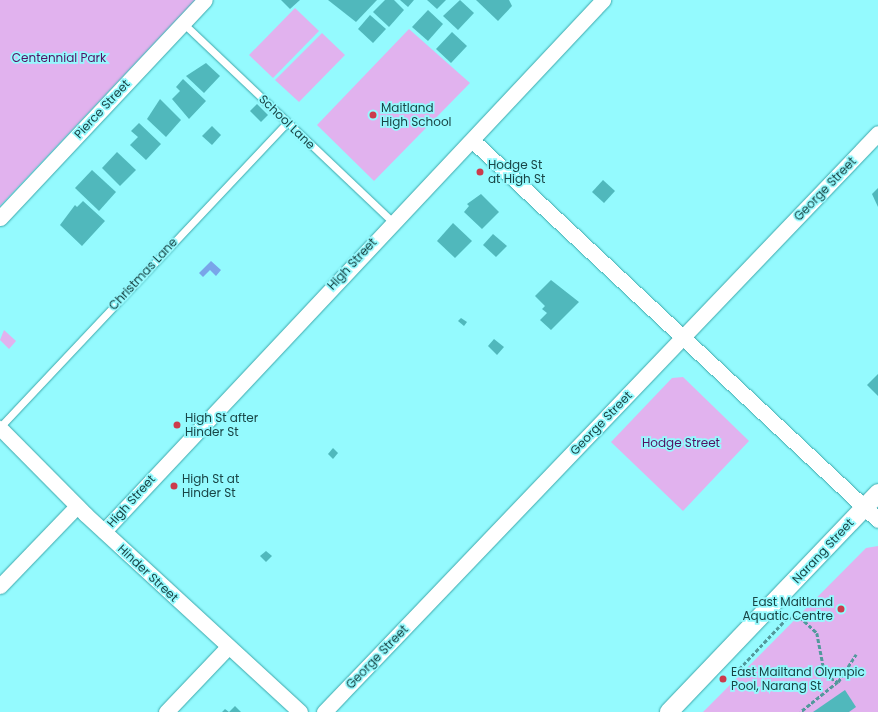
<!DOCTYPE html>
<html>
<head>
<meta charset="utf-8">
<style>
  body { margin:0 }
  #map { position:relative; width:878px; height:712px; overflow:hidden; background:#94fafe; font-family:Poppins,sans-serif }
  div>[style] { position:absolute }
  [style*='--x'] { left:calc(var(--x)*1px); top:calc(var(--y)*1px); width:calc(var(--w)*1px); rotate:calc(var(--a)*1deg) }
  .green>* { inset:0; background:#e1b2ee }
  .water>* { inset:0; background:#79a5e9 }
  .building>* { inset:0; background:#50b8bc }
  .path>* { height:2.5px; margin-top:-1.25px; transform-origin:0; background:repeating-linear-gradient(90deg,#52999c 0 4px,transparent 0 6px) }
  .roads { filter:drop-shadow(0 0 1px #3ca7ab) drop-shadow(0 0 1px #3ca7ab) }
  .service>* { height:7px; margin:-3.5px; padding:0 3.5px; transform-origin:3.5px; border-radius:3.5px; background:#fff }
  .minor>* { height:15px; margin:-7.5px; padding:0 7.5px; transform-origin:7.5px; border-radius:7.5px; background:#fff }
  .tertiary>* { height:18px; margin:-9px; padding:0 9px; transform-origin:9px; border-radius:9px; background:#fff }
  .dots>* { width:11px; height:11px; translate:-50% -50%; box-sizing:border-box; border:2px solid #94fafe; border-radius:50% }
  span { translate:-50% -50%; white-space:nowrap; text-align:center; line-height:1.15; -webkit-text-stroke:3.5px #94fafe; paint-order:stroke }
  .park-label { font-size:12px; color:#531162 }
  .poi-label { font-size:12px; color:#194546 }
  .left { translate:0 -50%; text-align:left }
  .right { translate:-100% -50%; text-align:right }
  .street-label { font-size:12px; color:#194546 }
</style>
</head>
<body>
<div id="map">
  <div class="green">
    <i style="clip-path:polygon(0 0,195px 0,0 206px)"></i>
    <i style="clip-path:polygon(295px 8px,319px 31px,273px 78px,249px 55px)"></i>
    <i style="clip-path:polygon(409px 29px,470px 83px,374px 181px,317px 125px)"></i>
    <i style="clip-path:polygon(322px 33px,345px 55px,299px 102px,275px 80px)"></i>
    <i style="clip-path:polygon(4px 330px,16px 341px,9px 349px,0 340px)"></i>
    <i style="clip-path:polygon(683px 377px,749px 441px,683px 511px,611px 442px,672px 378px)"></i>
    <i style="clip-path:polygon(878px 546px,878px 712px,703px 712px,866px 548px)"></i>
  </div>
  <div class="water">
    <i style="clip-path:polygon(211px 261px,221px 270px,216px 276px,210px 270px,203px 277px,199px 273px)"></i>
  </div>
  <div class="building">
    <i style="clip-path:polygon(281px 0,300px 0,290px 9px)"></i>
    <i style="clip-path:polygon(328px 0,377px 0,356px 22px)"></i>
    <i style="clip-path:polygon(385px 0,394px 0,404px 10px,389px 27px,373px 12px)"></i>
    <i style="clip-path:polygon(400px 0,414px 0,408px 7px)"></i>
    <i style="clip-path:polygon(427px 0,446px 0,437px 9px)"></i>
    <i style="clip-path:polygon(460px 0,474px 13px,458px 30px,443px 16px)"></i>
    <i style="clip-path:polygon(476px 0,509px 0,512px 6px,498px 21px)"></i>
    <i style="clip-path:polygon(428px 10px,443px 24px,428px 41px,412px 27px)"></i>
    <i style="clip-path:polygon(370px 15px,386px 29px,373px 43px,358px 29px)"></i>
    <i style="clip-path:polygon(452px 32px,467px 46px,451px 63px,436px 49px)"></i>
    <i style="clip-path:polygon(206px 63px,220px 76px,204px 93px,186px 76px)"></i>
    <i style="clip-path:polygon(183px 79px,206px 101px,189px 119px,172px 99px,180px 91px,176px 87px)"></i>
    <i style="clip-path:polygon(160px 99px,181px 120px,166px 137px,147px 119px)"></i>
    <i style="clip-path:polygon(257px 104px,268px 115px,261px 122px,250px 111px)"></i>
    <i style="clip-path:polygon(139px 123px,161px 144px,146px 160px,130px 145px,138px 137px,131px 131px)"></i>
    <i style="clip-path:polygon(212px 126px,221px 135px,212px 145px,202px 136px)"></i>
    <i style="clip-path:polygon(117px 152px,136px 170px,120px 186px,102px 168px)"></i>
    <i style="clip-path:polygon(92px 170px,116px 192px,99px 211px,75px 188px)"></i>
    <i style="clip-path:polygon(603px 180px,615px 191px,604px 203px,592px 192px)"></i>
    <i style="clip-path:polygon(878px 188px,878px 207px,872px 194px)"></i>
    <i style="clip-path:polygon(481px 194px,499px 212px,482px 229px,464px 212px,469px 206px,467px 204px)"></i>
    <i style="clip-path:polygon(83px 201px,105px 221px,82px 246px,60px 225px,75px 205px,77px 207px)"></i>
    <i style="clip-path:polygon(453px 223px,472px 241px,455px 258px,437px 241px)"></i>
    <i style="clip-path:polygon(493px 234px,507px 246px,496px 257px,483px 245px)"></i>
    <i style="clip-path:polygon(551px 280px,579px 302px,551px 330px,540px 320px,547px 313px,542px 309px,545px 306px,535px 296px)"></i>
    <i style="clip-path:polygon(461px 318px,467px 322px,464px 326px,458px 321px)"></i>
    <i style="clip-path:polygon(494px 339px,504px 347px,497px 355px,488px 346px)"></i>
    <i style="clip-path:polygon(878px 374px,878px 396px,867px 385px)"></i>
    <i style="clip-path:polygon(333px 448px,338px 453px,333px 459px,328px 454px)"></i>
    <i style="clip-path:polygon(266px 551px,272px 556px,266px 562px,260px 556px)"></i>
    <i style="clip-path:polygon(845px 690px,856px 707px,849px 712px,813px 712px)"></i>
    <i style="clip-path:polygon(235px 706px,241px 712px,222px 712px,225px 709px,229px 712px)"></i>
  </div>
  <div class="path">
    <i style="--x:739;--y:669;--w:70;--a:-46.7"></i>
    <i style="--x:787;--y:618;--w:13;--a:-4"></i>
    <i style="--x:800;--y:617;--w:23;--a:43"></i>
    <i style="--x:817;--y:633;--w:43;--a:79.2"></i>
    <i style="--x:825;--y:675;--w:15;--a:28"></i>
    <i style="--x:838;--y:682;--w:48;--a:141"></i>
    <i style="--x:838;--y:682;--w:33;--a:-57"></i>
  </div>
  <div class="roads">
    <div class="service">
      <i style="--x:183;--y:23;--w:288;--a:43.5"></i>
      <i style="--x:0;--y:427;--w:419;--a:-46.7"></i>
    </div>
    <div class="minor">
      <i style="--x:472;--y:140;--w:556;--a:43.11"></i>
      <i style="--x:0;--y:218;--w:299;--a:-46.8"></i>
      <i style="--x:0;--y:428;--w:121;--a:45.3"></i>
      <i style="--x:85;--y:514;--w:292;--a:42.6"></i>
      <i style="--x:104;--y:531;--w:729;--a:-46.78"></i>
      <i style="--x:0;--y:586;--w:111;--a:-46.1"></i>
      <i style="--x:166;--y:712;--w:88;--a:-46.4"></i>
      <i style="--x:324;--y:712;--w:801;--a:-46.26"></i>
    </div>
    <div class="tertiary">
      <i style="--x:669;--y:712;--w:303;--a:-46.3"></i>
    </div>
  </div>
  <div class="dots">
    <i style="left:373px;top:115px;background:#cc3b4c"></i>
    <i style="left:480px;top:172px;background:#cc3b4c"></i>
    <i style="left:177px;top:425px;background:#cc3b4c"></i>
    <i style="left:174px;top:486px;background:#cc3b4c"></i>
    <i style="left:841px;top:609px;background:#cc3b4c"></i>
    <i style="left:723px;top:679px;background:#cc3b4c"></i>
  </div>
  <div class="park-label">
    <span style="left:59px;top:58px">Centennial Park</span>
    <span style="left:681px;top:443px">Hodge Street</span>
  </div>
  <div class="poi-label">
    <span class="left" style="left:381px;top:115px">Maitland<br>High School</span>
    <span class="left" style="left:488px;top:172px">Hodge St<br>at High St</span>
    <span class="left" style="left:185px;top:425px">High St after<br>Hinder St</span>
    <span class="left" style="left:182px;top:486px">High St at<br>Hinder St</span>
    <span class="right" style="left:833px;top:609px">East Maitland<br>Aquatic Centre</span>
    <span class="left" style="left:731px;top:679px">East Mailtand Olympic<br>Pool, Narang St</span>
  </div>
  <div class="street-label">
    <span style="left:102px;top:109px;rotate:-47deg">Pierce Street</span>
    <span style="left:287px;top:122px;rotate:44deg">School Lane</span>
    <span style="left:825px;top:189px;rotate:-46deg">George Street</span>
    <span style="left:352px;top:264px;rotate:-47deg">High Street</span>
    <span style="left:143px;top:274px;rotate:-47deg">Christmas Lane</span>
    <span style="left:601px;top:423px;rotate:-46deg">George Street</span>
    <span style="left:131px;top:501px;rotate:-48deg">High Street</span>
    <span style="left:823px;top:551px;rotate:-47deg">Narang Street</span>
    <span style="left:148px;top:573px;rotate:43deg">Hinder Street</span>
    <span style="left:377px;top:657px;rotate:-46deg">George Street</span>
  </div>
</div>
</body>
</html>
